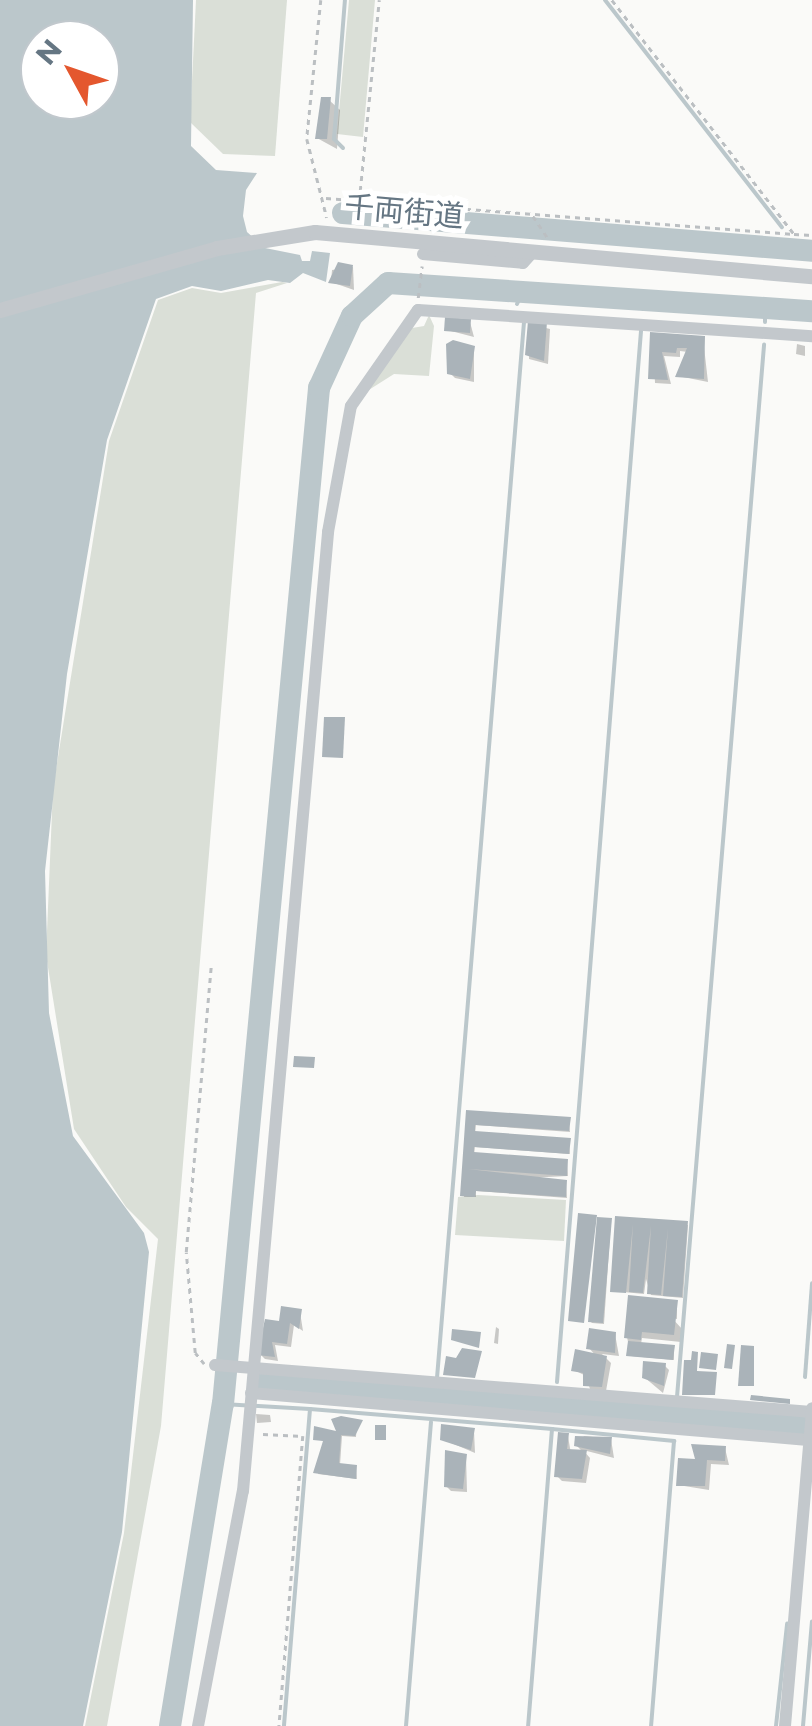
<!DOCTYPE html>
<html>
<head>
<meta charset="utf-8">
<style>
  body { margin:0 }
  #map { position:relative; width:812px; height:1726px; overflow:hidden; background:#fafaf8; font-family:Montserrat,"Noto Sans JP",sans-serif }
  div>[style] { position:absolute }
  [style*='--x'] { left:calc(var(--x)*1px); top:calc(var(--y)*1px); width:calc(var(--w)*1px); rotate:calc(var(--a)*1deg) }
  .green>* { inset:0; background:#dadfd7 }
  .water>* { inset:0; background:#bbc7cb }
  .shadow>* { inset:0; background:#0003 }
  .stream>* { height:4px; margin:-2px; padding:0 2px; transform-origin:2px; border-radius:2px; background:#bbc7cb }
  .river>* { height:22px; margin:-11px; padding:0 11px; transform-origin:11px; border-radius:11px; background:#bbc7cb }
  .building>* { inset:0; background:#aab3b9 }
  .path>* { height:2.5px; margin-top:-1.25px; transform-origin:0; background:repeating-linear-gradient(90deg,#bbbfc2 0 5px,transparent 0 10px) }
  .minor>* { height:12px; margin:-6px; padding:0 6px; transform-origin:6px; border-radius:6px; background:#c3c8cc }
  .tertiary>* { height:15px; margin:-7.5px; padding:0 7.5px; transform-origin:7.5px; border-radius:7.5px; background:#c3c8cc }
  span { translate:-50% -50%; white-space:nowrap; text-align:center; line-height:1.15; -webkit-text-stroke:10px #fff; paint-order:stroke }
  .street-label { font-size:30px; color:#657683 }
  .north { position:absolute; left:20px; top:20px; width:100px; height:100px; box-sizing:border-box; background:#fff; border:2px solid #c1c8cd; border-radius:50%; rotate:310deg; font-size:28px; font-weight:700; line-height:40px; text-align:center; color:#657683 }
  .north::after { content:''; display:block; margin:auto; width:35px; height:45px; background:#e4572e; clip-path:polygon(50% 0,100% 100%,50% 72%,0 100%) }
</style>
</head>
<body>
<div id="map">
  <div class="green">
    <i style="clip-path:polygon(196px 0,287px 0,275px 156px,223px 154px,190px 122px)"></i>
    <i style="clip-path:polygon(349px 0,375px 0,363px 137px,337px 134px)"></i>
    <i style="clip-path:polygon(282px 282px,287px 283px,256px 293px,161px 1426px,107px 1726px,85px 1726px,124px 1533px,158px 1239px,126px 1207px,74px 1129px,46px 955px,53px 788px,109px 441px,158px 300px,192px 288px,221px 293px)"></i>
    <i style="clip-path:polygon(429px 315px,434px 326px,429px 376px,394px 374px,364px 393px,406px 329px,424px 326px)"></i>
    <i style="clip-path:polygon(478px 1195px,566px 1200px,564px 1241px,455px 1235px,458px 1197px)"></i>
  </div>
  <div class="water">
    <i style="clip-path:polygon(evenodd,0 0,193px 0,191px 146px,216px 170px,257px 173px,246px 190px,243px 216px,247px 232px,265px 248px,300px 255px,302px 261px,310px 261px,312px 251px,330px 253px,326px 282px,303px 273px,290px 283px,268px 280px,221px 291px,192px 286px,156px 299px,107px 440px,67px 674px,45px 871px,49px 1013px,73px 1136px,144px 1233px,149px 1252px,122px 1532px,83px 1726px,0 1726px,0 0,40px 40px,100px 40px,100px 100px,40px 100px,40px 40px)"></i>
  </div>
  <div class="shadow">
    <i style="clip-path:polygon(329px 100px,340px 110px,337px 149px,317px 138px)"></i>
    <i style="clip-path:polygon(353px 267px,354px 290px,331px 282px,332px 270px)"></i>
    <i style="clip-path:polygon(470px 322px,474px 337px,447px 330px)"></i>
    <i style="clip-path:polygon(530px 324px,550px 329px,548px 364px,529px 359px)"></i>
    <i style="clip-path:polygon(653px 335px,703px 338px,708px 382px,678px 376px,688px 352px,680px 351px,680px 357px,664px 356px,671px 384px,655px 383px)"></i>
    <i style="clip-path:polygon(797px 344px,805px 346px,805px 356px,796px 354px)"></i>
    <i style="clip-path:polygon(474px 348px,474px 382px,455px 378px,450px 373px)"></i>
    <i style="clip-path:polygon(469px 1112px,569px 1120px,570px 1132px,476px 1125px,475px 1134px,569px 1140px,570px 1154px,475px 1147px,474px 1155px,567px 1161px,568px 1176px,526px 1178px,566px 1182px,567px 1198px,476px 1191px,476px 1197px,464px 1197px)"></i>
    <i style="clip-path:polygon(618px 1219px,688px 1225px,683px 1298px,651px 1295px,646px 1279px,644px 1294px,613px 1291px)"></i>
    <i style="clip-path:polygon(611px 1221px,604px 1324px,592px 1323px,590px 1321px)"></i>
    <i style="clip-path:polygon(677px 1303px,677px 1319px,672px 1318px,682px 1329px,681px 1342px,642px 1338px,641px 1344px,674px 1347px,674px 1360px,631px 1356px,627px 1337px)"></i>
    <i style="clip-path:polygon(300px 1312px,303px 1331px,294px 1325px,291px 1347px,275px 1345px,278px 1361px,265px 1359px,260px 1354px)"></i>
    <i style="clip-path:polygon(496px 1327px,499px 1329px,498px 1344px,494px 1343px)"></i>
    <i style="clip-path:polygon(615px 1334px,619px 1356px,602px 1354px,611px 1363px,606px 1391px,590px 1389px,586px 1376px,574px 1370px,596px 1356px,589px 1348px)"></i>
    <i style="clip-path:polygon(664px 1365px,669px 1370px,663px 1393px,644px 1377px)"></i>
    <i style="clip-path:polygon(256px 1414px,270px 1415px,271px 1422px,257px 1423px)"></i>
    <i style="clip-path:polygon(357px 1422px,356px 1437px,342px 1436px,340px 1465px,356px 1467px,357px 1479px,318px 1474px,325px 1441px,316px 1439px,339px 1435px)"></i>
    <i style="clip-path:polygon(474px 1431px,475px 1453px,442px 1439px)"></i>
    <i style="clip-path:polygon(568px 1436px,571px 1454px,584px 1453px,577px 1446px,584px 1436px,611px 1439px,614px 1458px,583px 1450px,590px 1458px,586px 1483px,562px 1481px,557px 1476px)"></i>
    <i style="clip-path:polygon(725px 1448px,729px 1465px,711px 1464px,709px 1490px,678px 1485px,699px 1462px)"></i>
    <i style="clip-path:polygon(466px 1456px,467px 1492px,451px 1491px,446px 1486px)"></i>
  </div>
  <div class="stream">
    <i style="--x:605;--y:0;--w:288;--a:52.1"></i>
    <i style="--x:343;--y:148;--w:13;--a:-135"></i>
    <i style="--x:334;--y:139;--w:139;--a:-85.5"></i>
    <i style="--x:780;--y:249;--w:5;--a:-90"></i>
    <i style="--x:517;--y:304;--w:17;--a:-65"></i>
    <i style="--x:643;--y:309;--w:11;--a:-85"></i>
    <i style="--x:765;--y:322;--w:14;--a:-90"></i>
    <i style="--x:805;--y:1377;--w:94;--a:-85.7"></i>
    <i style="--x:437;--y:1378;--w:1060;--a:-85.29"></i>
    <i style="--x:557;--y:1382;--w:1055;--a:-85.43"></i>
    <i style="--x:677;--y:1397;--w:1056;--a:-85.27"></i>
    <i style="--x:223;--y:1404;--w:87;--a:3.3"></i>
    <i style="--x:310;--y:1409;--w:318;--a:94.7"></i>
    <i style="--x:554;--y:1407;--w:6;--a:-90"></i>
    <i style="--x:310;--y:1409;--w:243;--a:4.7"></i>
    <i style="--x:552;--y:1429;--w:298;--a:94.6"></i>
    <i style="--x:675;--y:1416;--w:5;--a:-79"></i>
    <i style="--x:798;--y:1426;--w:5;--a:-90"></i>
    <i style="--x:552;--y:1429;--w:123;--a:5.6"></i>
    <i style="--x:674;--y:1441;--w:286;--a:94.6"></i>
    <i style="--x:406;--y:1726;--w:305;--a:-85.3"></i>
    <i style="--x:776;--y:1726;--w:103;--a:-83.8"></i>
    <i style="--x:803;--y:1726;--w:105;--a:-85.1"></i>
  </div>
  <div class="river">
    <i style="--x:343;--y:213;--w:471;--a:4.6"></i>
    <i style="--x:259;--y:1384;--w:546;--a:4.52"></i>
    <i style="--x:170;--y:1726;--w:326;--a:-80.7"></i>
    <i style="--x:223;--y:1404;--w:1021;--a:-84.6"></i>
    <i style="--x:319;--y:388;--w:79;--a:-65.4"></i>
    <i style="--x:352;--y:316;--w:49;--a:-42.5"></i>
    <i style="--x:388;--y:283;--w:425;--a:3.8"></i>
  </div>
  <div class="building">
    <i style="clip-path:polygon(321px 97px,331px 97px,327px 139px,315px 139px)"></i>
    <i style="clip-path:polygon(338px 262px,353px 265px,350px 286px,328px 283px)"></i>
    <i style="clip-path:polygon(445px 317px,471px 319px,470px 333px,444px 331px)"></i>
    <i style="clip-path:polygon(528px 321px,547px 322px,544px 361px,525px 355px)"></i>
    <i style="clip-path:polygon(650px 332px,705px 336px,704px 379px,675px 377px,687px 348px,677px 348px,676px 353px,662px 352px,668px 380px,648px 379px)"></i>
    <i style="clip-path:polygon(453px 340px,475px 346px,470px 379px,447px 374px,446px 344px)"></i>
    <i style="clip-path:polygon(324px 717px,345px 717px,343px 758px,322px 757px)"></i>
    <i style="clip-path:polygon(294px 1056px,315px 1057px,314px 1068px,293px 1067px)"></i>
    <i style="clip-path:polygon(466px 1110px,571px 1117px,569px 1131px,475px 1125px,475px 1131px,571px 1138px,569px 1154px,474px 1147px,474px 1152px,568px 1159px,567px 1176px,468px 1169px,567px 1180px,566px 1197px,476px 1191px,475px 1197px,460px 1196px)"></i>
    <i style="clip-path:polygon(578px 1213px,597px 1215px,584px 1323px,568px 1321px)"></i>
    <i style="clip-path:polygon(615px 1216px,688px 1221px,682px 1297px,663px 1296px,668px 1228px,661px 1295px,647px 1294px,651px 1226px,643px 1293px,629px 1292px,633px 1224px,626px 1293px,610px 1292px)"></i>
    <i style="clip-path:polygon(597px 1217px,612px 1218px,603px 1323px,588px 1322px)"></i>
    <i style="clip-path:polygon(628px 1295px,678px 1300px,674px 1335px,642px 1332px,641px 1340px,624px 1338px)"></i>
    <i style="clip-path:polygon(281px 1306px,302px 1309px,299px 1329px,290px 1323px,287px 1344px,272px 1342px,275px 1357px,257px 1355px,265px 1319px,279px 1321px)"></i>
    <i style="clip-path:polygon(589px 1328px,616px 1332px,615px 1353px,586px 1349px)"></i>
    <i style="clip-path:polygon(452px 1329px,481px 1332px,479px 1348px,451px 1340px)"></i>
    <i style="clip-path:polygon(628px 1341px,675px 1345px,673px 1360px,626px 1356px)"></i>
    <i style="clip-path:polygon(727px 1344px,735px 1345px,732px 1369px,724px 1368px)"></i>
    <i style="clip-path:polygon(741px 1345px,754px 1346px,754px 1386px,738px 1386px)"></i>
    <i style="clip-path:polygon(462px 1348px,482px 1351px,475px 1378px,443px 1375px,446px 1356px,456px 1358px)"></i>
    <i style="clip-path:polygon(575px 1349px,607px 1356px,602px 1387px,583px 1386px,583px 1373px,571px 1371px)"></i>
    <i style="clip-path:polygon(692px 1351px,698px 1352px,697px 1371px,717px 1372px,715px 1395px,682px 1395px,684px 1360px,691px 1360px)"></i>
    <i style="clip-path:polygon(701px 1352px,718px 1354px,716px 1370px,699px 1368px)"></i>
    <i style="clip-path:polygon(643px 1361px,666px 1363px,664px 1386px,642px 1378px)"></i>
    <i style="clip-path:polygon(751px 1395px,790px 1399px,790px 1404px,750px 1400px)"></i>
    <i style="clip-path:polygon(341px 1416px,363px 1420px,355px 1436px,341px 1435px,339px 1463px,357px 1465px,356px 1479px,313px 1473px,323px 1441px,313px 1440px,314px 1426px,336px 1431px,331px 1419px)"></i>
    <i style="clip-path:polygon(441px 1424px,475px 1428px,471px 1450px,440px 1440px)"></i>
    <i style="clip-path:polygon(375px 1425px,386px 1425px,386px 1440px,375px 1440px)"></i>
    <i style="clip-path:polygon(558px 1432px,569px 1433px,567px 1449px,587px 1450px,582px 1479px,554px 1477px)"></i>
    <i style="clip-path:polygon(575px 1436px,612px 1437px,610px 1454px,574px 1446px)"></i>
    <i style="clip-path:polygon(691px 1444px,726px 1446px,725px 1461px,707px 1460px,705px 1486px,676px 1486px,678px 1458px,695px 1459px)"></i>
    <i style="clip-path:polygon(445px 1450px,467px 1454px,463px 1489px,444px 1487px)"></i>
  </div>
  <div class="path">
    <i style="--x:321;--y:0;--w:140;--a:95.8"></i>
    <i style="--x:307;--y:139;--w:81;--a:75.8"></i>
    <i style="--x:612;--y:0;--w:296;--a:52.1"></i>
    <i style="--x:794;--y:234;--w:18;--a:3"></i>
    <i style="--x:326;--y:198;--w:469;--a:4.4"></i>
    <i style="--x:359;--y:201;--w:202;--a:-84.3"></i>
    <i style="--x:533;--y:216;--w:27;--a:56"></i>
    <i style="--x:418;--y:298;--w:32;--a:-83"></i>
    <i style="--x:204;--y:1364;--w:14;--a:-129"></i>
    <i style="--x:195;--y:1353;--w:101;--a:-95.1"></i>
    <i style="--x:186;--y:1252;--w:287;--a:-85"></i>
    <i style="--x:263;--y:1434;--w:40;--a:2.9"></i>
    <i style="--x:303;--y:1436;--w:291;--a:94.7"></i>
  </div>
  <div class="minor">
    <i style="--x:423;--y:254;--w:100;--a:5.1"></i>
    <i style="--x:523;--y:263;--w:13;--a:-48"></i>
    <i style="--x:215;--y:1365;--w:599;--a:4.5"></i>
    <i style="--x:251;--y:1393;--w:559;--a:4.82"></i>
    <i style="--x:198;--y:1726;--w:239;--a:-79.2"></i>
    <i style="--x:243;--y:1491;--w:963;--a:-84.93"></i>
    <i style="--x:328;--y:532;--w:128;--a:-79.7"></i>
    <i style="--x:351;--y:406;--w:117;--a:-55.1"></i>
    <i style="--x:418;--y:310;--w:395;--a:3.8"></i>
    <i style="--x:785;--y:1726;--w:319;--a:-85.1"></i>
  </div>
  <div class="tertiary">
    <i style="--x:0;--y:310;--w:226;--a:-15.9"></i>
    <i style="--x:217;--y:248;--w:99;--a:-9.3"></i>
    <i style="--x:315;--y:232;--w:499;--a:5.1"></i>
  </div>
  <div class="street-label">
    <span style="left:404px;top:212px;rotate:5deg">千両街道</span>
  </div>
  <div class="north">N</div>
</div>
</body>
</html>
